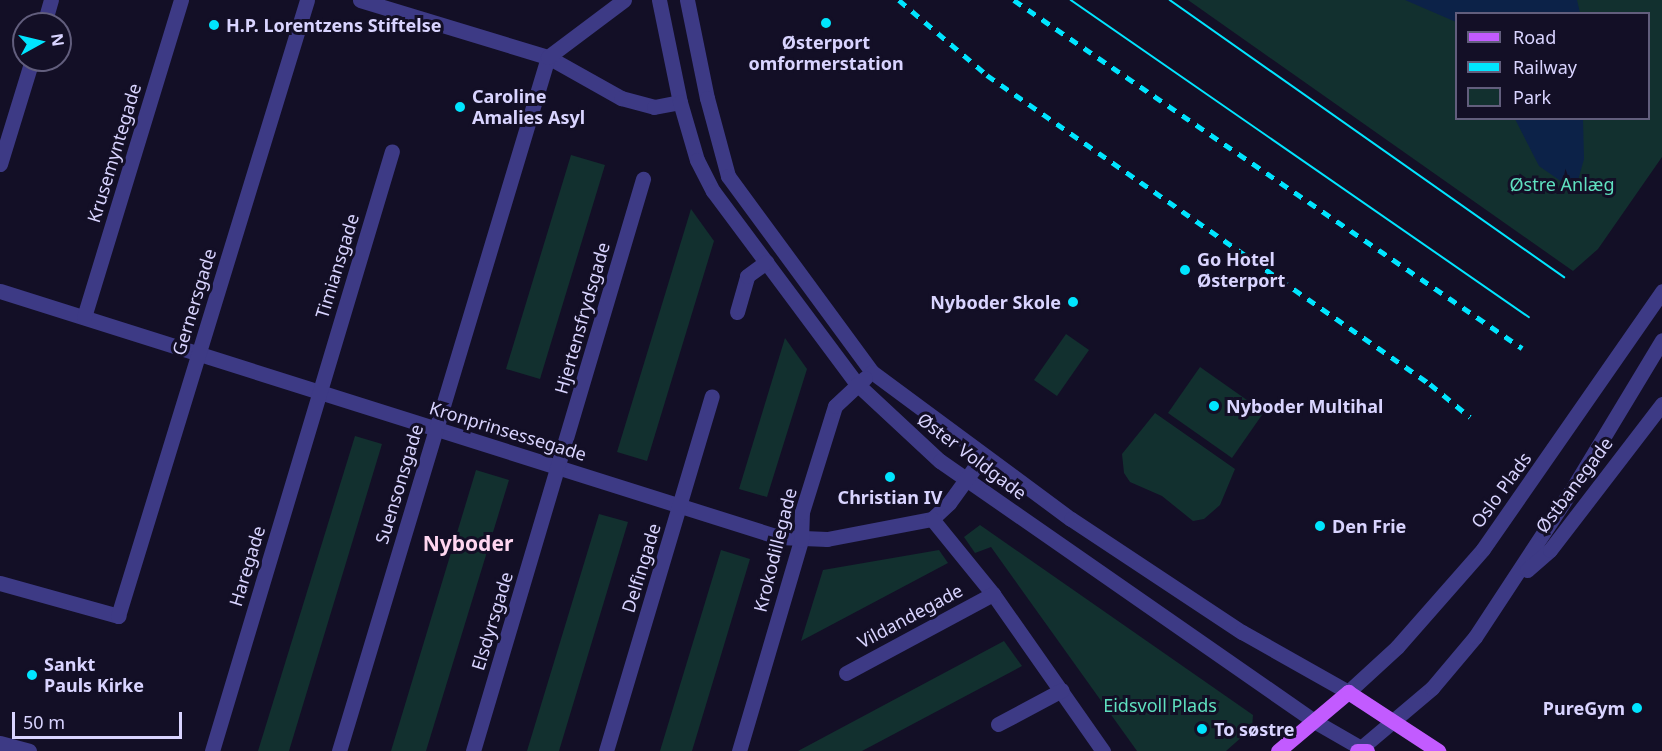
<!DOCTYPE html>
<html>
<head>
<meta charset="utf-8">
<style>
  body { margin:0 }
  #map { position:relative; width:1662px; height:751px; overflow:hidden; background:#130f26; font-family:"Noto Sans",sans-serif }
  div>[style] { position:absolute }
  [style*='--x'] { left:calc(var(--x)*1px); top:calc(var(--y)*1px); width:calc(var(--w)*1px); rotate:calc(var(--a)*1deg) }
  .green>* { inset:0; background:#12302f }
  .water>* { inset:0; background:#0c2248 }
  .minor>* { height:15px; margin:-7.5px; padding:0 7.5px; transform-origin:7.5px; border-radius:7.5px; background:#3d3a85 }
  .major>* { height:15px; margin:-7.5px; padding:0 7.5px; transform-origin:7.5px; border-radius:7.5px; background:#c25bff }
  .tram>* { height:1.5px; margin:-0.75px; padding:0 0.75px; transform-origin:0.75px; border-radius:0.75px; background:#00e5ff }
  .rail>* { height:4.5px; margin-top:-2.25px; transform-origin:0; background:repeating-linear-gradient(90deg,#00e5ff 0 9px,transparent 0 17px) }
  .dots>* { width:16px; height:16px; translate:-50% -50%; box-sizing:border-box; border:3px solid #130f26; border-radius:50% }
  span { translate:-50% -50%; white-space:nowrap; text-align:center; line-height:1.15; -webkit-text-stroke:6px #130f26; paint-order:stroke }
  .poi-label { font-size:18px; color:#d9d4ff; font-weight:700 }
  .left { translate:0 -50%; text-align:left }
  .right { translate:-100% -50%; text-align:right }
  .street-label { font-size:18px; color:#d9d4ff }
  .park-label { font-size:18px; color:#5fe0c0 }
  .quarter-label { font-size:21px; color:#ffd6f0; font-weight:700 }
  .legend { position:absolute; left:1455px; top:12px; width:195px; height:108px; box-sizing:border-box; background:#130f26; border:2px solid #625e7d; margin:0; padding:8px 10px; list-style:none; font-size:18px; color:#d9d4ff }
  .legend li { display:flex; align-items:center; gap:12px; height:30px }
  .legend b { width:30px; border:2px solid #625e7d }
  .north { position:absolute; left:12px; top:12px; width:60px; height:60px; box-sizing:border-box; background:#130f26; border:2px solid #625e7d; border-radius:50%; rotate:82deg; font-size:16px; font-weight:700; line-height:24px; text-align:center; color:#d9d4ff }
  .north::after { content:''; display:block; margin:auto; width:21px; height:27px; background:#00e5ff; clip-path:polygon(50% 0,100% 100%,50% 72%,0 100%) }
  .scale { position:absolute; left:12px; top:712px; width:170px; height:27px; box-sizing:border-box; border:3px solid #d9d4ff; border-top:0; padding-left:8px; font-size:18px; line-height:21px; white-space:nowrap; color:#d9d4ff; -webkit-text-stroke:4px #130f26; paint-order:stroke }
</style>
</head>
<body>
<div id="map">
  <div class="green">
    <i style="clip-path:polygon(evenodd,1188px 0,1662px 0,1662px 157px,1598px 249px,1573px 271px,1188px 0,1456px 14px,1648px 14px,1648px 118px,1456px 118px,1456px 14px)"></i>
    <i style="clip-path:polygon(571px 155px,605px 165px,540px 379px,506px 369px)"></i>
    <i style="clip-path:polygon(691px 209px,714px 241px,647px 461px,617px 452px)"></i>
    <i style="clip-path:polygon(1066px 334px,1089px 350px,1057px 396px,1034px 380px)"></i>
    <i style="clip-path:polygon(785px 338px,807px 369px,767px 497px,739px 489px)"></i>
    <i style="clip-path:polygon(1200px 367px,1264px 412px,1232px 458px,1168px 413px)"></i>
    <i style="clip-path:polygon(1155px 413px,1235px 469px,1220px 505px,1204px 519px,1193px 521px,1162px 496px,1130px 482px,1124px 473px,1122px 454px)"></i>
    <i style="clip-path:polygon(355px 436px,382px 444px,289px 751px,258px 751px)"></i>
    <i style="clip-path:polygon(476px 470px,509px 480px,426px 751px,391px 751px)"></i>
    <i style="clip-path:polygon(599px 514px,628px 522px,559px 751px,527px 751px)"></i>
    <i style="clip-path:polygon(980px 525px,1253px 715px,1252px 728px,1226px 751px,1137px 751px,991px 547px,975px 553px,964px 537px)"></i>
    <i style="clip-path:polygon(721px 550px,750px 559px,692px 751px,660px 751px)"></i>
    <i style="clip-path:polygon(939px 550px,948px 563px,801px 641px,823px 570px)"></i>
    <i style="clip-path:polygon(1004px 641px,1022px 666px,862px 751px,798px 751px)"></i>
  </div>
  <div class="water">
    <i style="clip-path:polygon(1405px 0,1577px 0,1580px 13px,1456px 14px,1456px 22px)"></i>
    <i style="clip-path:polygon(1515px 119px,1583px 119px,1584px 159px,1577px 184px,1565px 184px,1539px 166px)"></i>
  </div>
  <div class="minor">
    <i style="--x:360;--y:0;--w:196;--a:16.9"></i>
    <i style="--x:548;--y:57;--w:84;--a:29.3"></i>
    <i style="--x:621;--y:98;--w:34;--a:15"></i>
    <i style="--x:654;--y:107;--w:26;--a:-11"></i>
    <i style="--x:659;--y:0;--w:104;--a:78.4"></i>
    <i style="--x:680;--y:102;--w:60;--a:73.7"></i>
    <i style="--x:697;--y:160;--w:35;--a:63"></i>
    <i style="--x:713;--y:191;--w:241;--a:53.3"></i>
    <i style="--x:857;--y:384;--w:113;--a:42.9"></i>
    <i style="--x:940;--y:461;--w:455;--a:34.8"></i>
    <i style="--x:1314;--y:721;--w:54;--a:29.9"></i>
    <i style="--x:1361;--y:748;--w:93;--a:-40.2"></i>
    <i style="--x:1432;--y:688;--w:67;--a:-49.9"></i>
    <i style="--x:1475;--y:637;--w:175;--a:-56.7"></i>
    <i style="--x:1571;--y:491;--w:176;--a:-58.9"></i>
    <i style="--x:687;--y:0;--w:100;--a:78.5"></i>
    <i style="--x:707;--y:98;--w:81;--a:74.9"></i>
    <i style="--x:728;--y:176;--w:243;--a:53.7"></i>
    <i style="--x:872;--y:372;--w:247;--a:36.5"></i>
    <i style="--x:1071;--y:519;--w:205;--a:33.5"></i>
    <i style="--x:1242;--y:632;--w:122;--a:29.5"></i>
    <i style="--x:1348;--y:692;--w:67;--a:-42.6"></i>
    <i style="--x:1397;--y:647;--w:130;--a:-48.7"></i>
    <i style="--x:1483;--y:549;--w:314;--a:-55.2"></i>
    <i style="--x:44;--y:24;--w:25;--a:-74"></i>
    <i style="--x:0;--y:164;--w:109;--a:-72.9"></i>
    <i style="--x:0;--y:291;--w:817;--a:17.53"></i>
    <i style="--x:779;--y:537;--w:48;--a:2.4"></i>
    <i style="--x:827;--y:539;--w:107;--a:-10.8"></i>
    <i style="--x:932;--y:519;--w:23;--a:-43"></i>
    <i style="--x:949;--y:503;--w:58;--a:-54.1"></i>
    <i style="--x:737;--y:312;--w:37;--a:-74"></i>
    <i style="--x:747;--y:276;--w:24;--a:-36"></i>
    <i style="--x:84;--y:317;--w:332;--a:-73"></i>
    <i style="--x:932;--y:519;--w:97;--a:50.9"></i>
    <i style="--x:993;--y:594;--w:192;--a:55"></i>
    <i style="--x:1527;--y:570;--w:30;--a:-41"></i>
    <i style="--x:1550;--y:550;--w:184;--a:-52.5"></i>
    <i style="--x:0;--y:583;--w:123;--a:15.6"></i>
    <i style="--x:118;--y:616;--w:644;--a:-72.94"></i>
    <i style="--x:846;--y:673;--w:167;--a:-28.3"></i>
    <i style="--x:998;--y:724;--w:72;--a:-28"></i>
    <i style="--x:0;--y:743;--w:30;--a:15"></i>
    <i style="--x:212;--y:751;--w:626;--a:-73.3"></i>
    <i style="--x:339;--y:751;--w:725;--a:-73.24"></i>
    <i style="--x:548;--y:57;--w:95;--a:-36.9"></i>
    <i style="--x:473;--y:751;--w:597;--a:-73.45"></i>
    <i style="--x:606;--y:751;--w:370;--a:-73.4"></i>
    <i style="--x:739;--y:751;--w:220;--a:-73.6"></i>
    <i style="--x:801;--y:540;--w:28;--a:-88"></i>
    <i style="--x:802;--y:512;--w:111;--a:-72.7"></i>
    <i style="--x:835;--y:406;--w:41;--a:-43"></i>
  </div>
  <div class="major">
    <i style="--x:1278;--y:751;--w:92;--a:-40.1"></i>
    <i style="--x:1348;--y:692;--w:108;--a:33.2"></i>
    <i style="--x:1357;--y:751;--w:10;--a:0"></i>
  </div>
  <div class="tram">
    <i style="--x:1071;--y:0;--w:557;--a:34.69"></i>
    <i style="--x:1170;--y:0;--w:482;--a:35.1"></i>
  </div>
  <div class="rail">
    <i style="--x:899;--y:0;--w:116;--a:40.4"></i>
    <i style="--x:987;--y:75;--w:540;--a:34.9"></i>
    <i style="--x:1430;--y:384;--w:52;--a:39.5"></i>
    <i style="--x:1014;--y:0;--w:616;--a:34.41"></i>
  </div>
  <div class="dots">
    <i style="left:826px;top:23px;background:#00e5ff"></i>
    <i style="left:214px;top:25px;background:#00e5ff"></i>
    <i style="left:460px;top:107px;background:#00e5ff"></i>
    <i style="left:1185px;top:270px;background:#00e5ff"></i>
    <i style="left:1073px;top:302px;background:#00e5ff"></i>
    <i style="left:1214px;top:406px;background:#00e5ff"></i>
    <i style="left:890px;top:477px;background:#00e5ff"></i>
    <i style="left:1320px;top:526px;background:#00e5ff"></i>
    <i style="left:32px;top:675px;background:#00e5ff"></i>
    <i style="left:1637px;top:708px;background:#00e5ff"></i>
    <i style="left:1202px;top:729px;background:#00e5ff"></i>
  </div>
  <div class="poi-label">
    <span class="left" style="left:226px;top:25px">H.P. Lorentzens Stiftelse</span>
    <span style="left:826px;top:53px">Østerport<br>omformerstation</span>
    <span class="left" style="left:472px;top:107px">Caroline<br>Amalies Asyl</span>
    <span class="left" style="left:1197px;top:270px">Go Hotel<br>Østerport</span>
    <span class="right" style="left:1061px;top:302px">Nyboder Skole</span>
    <span class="left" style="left:1226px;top:406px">Nyboder Multihal</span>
    <span style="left:890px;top:497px">Christian IV</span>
    <span class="left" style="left:1332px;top:526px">Den Frie</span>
    <span class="left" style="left:44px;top:675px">Sankt<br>Pauls Kirke</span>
    <span class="right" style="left:1625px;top:708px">PureGym</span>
    <span class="left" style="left:1214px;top:729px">To søstre</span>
  </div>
  <div class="street-label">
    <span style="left:114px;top:153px;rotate:-73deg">Krusemyntegade</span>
    <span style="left:337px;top:266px;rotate:-73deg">Timiansgade</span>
    <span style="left:194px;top:302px;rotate:-73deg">Gernersgade</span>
    <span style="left:582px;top:318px;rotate:-74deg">Hjertensfrydsgade</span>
    <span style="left:508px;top:431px;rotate:17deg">Kronprinsessegade</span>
    <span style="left:972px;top:456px;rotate:37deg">Øster Voldgade</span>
    <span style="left:399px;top:484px;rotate:-73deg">Suensonsgade</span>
    <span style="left:1574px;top:485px;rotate:-53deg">Østbanegade</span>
    <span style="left:1501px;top:490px;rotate:-54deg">Oslo Plads</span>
    <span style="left:775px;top:550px;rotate:-76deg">Krokodillegade</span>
    <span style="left:247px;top:566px;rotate:-73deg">Haregade</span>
    <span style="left:641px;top:568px;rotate:-73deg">Delfingade</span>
    <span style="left:910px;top:616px;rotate:-28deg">Vildandegade</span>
    <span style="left:492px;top:621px;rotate:-73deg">Elsdyrsgade</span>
  </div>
  <div class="park-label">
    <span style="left:1562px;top:184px">Østre Anlæg</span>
    <span style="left:1160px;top:705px">Eidsvoll Plads</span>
  </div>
  <div class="quarter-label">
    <span style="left:468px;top:543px">Nyboder</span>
  </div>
  <ul class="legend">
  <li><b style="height:8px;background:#c25bff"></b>Road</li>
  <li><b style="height:8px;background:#00e5ff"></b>Railway</li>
  <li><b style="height:16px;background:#12302f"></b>Park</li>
  </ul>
  <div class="north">N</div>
  <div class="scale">50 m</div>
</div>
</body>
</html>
